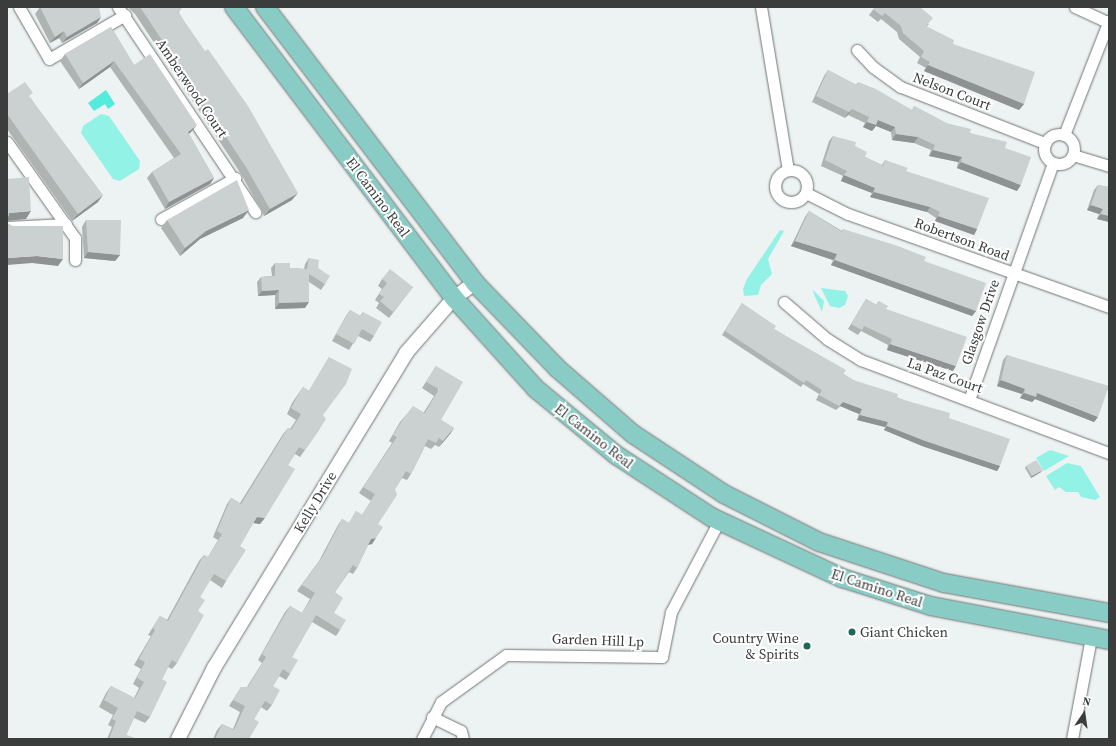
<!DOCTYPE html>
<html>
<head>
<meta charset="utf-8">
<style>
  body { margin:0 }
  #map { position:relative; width:1116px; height:746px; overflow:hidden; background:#edf3f2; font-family:"Source Serif 4",serif }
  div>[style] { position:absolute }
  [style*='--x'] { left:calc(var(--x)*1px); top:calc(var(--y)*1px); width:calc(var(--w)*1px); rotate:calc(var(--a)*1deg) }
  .green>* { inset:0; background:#93f2e6 }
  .water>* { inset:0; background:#55ebdb }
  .roads { filter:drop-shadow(0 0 1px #707574) drop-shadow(0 0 1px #707574) }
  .minor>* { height:11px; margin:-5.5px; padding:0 5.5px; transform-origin:5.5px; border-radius:5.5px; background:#fff }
  .minor>.ring { margin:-5.5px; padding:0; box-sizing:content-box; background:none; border:11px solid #fff; border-radius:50% }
  .tertiary>* { height:14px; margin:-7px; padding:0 7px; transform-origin:7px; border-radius:7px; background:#fff }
  .primary>* { height:18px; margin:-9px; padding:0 9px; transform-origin:9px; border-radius:9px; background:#89ccc5 }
  .wall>* { inset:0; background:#afb4b3 }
  .shaded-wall>* { inset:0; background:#8e9292 }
  .building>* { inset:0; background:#cbd1d0 }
  .dots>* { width:11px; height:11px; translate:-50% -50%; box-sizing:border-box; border:2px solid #fff; border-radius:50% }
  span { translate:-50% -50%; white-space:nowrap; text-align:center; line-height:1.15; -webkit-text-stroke:4px #fff; paint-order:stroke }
  .street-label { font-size:14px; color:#3b3d3d }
  .poi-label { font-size:14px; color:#3b3d3d }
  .left { translate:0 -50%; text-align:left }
  .right { translate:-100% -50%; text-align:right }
  .frame { position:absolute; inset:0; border:8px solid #3b3d3d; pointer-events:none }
  .north { position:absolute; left:1064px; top:694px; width:40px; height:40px; -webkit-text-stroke:3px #fff; paint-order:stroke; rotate:13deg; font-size:11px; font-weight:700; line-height:16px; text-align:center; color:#3b3d3d }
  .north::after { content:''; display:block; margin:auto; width:14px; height:18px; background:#3b3d3d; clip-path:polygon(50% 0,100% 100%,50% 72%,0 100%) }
</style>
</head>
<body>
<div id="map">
  <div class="green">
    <i style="clip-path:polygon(101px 114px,109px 116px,140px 161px,139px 169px,120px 181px,113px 179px,81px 133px,83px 126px)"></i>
    <i style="clip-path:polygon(780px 230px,784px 231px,768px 259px,772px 274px,761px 285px,758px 295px,744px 296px,743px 289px,747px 279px)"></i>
    <i style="clip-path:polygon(821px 288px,845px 291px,848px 296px,845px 305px,839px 308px,830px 306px)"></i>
    <i style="clip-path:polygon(813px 290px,824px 301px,822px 312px,813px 292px)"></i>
    <i style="clip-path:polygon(1050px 450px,1069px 456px,1044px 471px,1036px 458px)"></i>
    <i style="clip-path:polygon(1067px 463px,1081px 466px,1100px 497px,1095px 500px,1081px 497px,1078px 492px,1066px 492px,1059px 487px,1055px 490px,1046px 476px)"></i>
  </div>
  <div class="water">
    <i style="clip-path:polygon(106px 90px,115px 104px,108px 109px,105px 104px,94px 111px,88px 103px)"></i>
  </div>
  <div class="roads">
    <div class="minor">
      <i style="--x:19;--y:7;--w:60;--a:60"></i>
      <i style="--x:49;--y:59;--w:88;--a:-30.1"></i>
      <i style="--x:118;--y:7;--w:247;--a:56.2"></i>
      <i style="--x:761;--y:7;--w:165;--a:80.6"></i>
      <i style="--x:1075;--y:7;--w:38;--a:25"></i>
      <i style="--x:857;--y:50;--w:23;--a:47"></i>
      <i style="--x:873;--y:67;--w:34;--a:36"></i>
      <i style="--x:901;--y:87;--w:155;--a:21.3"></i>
      <i class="ring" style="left:1044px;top:134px;width:19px;height:19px"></i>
      <i style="--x:1064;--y:135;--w:123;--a:-68.6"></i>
      <i style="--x:7;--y:142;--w:118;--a:54.7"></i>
      <i style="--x:75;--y:238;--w:22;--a:90"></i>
      <i style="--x:1073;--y:155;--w:38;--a:17"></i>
      <i class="ring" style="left:775px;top:170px;width:21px;height:21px"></i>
      <i style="--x:806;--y:193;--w:47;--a:26.6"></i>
      <i style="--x:848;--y:214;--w:277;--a:19.6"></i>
      <i style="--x:161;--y:219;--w:85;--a:-29"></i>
      <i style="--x:7;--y:227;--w:59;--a:-2.9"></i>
      <i style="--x:784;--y:302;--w:57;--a:40.7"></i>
      <i style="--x:827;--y:339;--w:40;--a:32"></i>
      <i style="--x:861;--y:360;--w:265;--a:20.6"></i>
      <i style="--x:969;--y:400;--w:251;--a:-70.5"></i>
      <i style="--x:432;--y:717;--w:32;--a:26"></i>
      <i style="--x:461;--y:731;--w:8;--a:76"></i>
      <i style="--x:422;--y:739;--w:42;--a:-62.8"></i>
      <i style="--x:441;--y:702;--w:80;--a:-35.9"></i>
      <i style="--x:506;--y:655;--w:156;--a:0.7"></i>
      <i style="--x:662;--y:657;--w:46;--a:-78.7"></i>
      <i style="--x:671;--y:612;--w:103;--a:-62.2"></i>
      <i style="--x:1072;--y:739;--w:104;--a:-79.4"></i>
    </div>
    <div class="tertiary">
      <i style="--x:178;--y:739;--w:80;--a:-63.1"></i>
      <i style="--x:214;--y:668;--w:369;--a:-58.6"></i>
      <i style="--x:406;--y:353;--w:73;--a:-48.9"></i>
      <i style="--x:454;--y:298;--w:26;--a:-36"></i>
    </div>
    <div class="primary">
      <i style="--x:234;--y:7;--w:365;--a:52.9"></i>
      <i style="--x:454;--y:298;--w:122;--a:48"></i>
      <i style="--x:536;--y:389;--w:104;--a:39.5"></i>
      <i style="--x:616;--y:455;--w:113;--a:33.1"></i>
      <i style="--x:711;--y:517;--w:145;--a:25"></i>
      <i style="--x:842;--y:578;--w:93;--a:17.5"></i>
      <i style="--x:931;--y:606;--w:181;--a:10.8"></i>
      <i style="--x:265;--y:7;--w:347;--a:52.7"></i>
      <i style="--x:475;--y:283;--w:118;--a:46"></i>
      <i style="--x:557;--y:368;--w:101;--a:41"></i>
      <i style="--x:633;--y:434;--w:109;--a:33.4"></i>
      <i style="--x:724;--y:494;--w:106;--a:26.8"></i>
      <i style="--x:819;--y:542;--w:132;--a:18.2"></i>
      <i style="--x:944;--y:583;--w:168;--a:10.3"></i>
    </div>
  </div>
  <div class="wall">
    <i style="clip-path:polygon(40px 7px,101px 17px,97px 23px,62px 43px,59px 38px,50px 43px,35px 14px)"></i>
    <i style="clip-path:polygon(128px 7px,180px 7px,179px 13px,292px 200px,264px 216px,241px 174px,135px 14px)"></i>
    <i style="clip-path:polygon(875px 7px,929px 24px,926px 27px,953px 44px,1024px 104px,1019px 110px,924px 71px,926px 68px,917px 63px,920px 57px,899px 39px,897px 32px,881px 19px,878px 22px,869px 15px)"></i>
    <i style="clip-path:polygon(111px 27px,134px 65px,192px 131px,189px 134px,214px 178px,210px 184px,165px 209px,147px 178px,152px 172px,174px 158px,110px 67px,79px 89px,60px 61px,65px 54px)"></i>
    <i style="clip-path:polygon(828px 70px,856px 85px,858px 82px,912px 110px,914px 106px,946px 123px,1005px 148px,1017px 191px,957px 168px,958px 162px,929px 156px,931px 150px,914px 143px,892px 140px,891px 132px,876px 126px,872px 131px,863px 127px,865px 123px,848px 115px,845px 118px,812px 102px,824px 76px)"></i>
    <i style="clip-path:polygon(7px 94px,30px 97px,98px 202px,72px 221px,7px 129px)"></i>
    <i style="clip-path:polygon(833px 136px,855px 146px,865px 157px,882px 165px,885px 160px,906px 171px,977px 229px,974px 235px,935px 221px,936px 218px,927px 212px,870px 197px,872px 193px,841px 181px,843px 176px,821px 166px,829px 141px)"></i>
    <i style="clip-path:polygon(1098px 185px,1109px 187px,1109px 222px,1097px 219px,1099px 214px,1087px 210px,1094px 190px)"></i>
    <i style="clip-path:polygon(809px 211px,842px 231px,843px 229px,924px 261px,976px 311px,972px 316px,831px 265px,833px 260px,791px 246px,805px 217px)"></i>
    <i style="clip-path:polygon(243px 218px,200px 239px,180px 256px,161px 228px,167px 220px)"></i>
    <i style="clip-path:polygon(86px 220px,120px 255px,115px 261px,84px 258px,82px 227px)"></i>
    <i style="clip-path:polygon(309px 258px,318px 268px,325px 284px,321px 290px,309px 282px,305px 308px,275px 309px,275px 295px,258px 296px,257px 282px,261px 277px,272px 276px,271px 268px,275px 263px,290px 268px,304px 269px,305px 264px)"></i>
    <i style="clip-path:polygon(382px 279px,413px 287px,389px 318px,376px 308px,379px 303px,375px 300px,382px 289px,378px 286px)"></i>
    <i style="clip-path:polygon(866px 299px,876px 305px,879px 301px,886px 309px,953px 371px,887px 350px,888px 345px,861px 331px,858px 335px,848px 329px)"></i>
    <i style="clip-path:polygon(742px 303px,774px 329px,853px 380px,949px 418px,1000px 466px,997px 471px,922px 446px,884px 430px,885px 427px,857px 420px,859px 414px,840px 406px,836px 410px,816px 400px,819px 394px,803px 384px,801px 387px,722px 335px)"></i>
    <i style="clip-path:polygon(350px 310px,360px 316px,363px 312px,374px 336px,370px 342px,358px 336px,349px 350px,332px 341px,346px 316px)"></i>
    <i style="clip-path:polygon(1007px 355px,1098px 417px,1094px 422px,1035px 399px,1032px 402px,1020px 398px,1022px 394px,997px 386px,1003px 360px)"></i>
    <i style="clip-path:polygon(329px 357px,323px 415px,319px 430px,300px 457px,295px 454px,288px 465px,260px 524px,253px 523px,240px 546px,226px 581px,222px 588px,210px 580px,200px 597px,198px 611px,177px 663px,172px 669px,168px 667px,162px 679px,150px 717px,145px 723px,134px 718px,126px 735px,137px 739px,107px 739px,112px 727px,108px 725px,113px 715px,99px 707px,106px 693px,111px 686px,134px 698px,139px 688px,133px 684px,141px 669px,134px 665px,151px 636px,148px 635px,160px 616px,167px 620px,199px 561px,204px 555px,208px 557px,218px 540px,213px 537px,227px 504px,231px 498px,240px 503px,283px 434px,288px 428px,290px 429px,296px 420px,287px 414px,292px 403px,303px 387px,309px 391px)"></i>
    <i style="clip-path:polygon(436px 366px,441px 420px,454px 428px,450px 434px,439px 447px,435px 445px,431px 449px,425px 446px,411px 474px,407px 480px,402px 478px,395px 489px,378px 524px,372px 544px,368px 545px,357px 568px,353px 574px,349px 572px,335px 592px,334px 613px,340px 630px,336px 636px,312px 622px,292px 657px,290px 674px,286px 680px,279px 676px,273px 686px,272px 705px,267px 711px,261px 707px,254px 719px,249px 739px,213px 739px,217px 730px,222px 724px,233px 729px,240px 712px,229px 706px,241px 687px,247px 687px,262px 663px,258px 660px,285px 612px,290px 606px,302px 613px,310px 599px,297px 591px,319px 561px,338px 525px,342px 519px,349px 523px,356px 511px,362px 515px,371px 501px,359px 493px,392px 443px,389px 441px,400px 422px,405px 416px,424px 412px,434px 396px,422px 388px)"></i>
    <i style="clip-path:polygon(1026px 466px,1041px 472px,1031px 478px,1025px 468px)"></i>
  </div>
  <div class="shaded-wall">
    <i style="clip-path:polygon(101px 17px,97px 23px,62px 43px,67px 37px)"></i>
    <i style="clip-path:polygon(64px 31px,59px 38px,50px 43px,55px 37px)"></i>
    <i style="clip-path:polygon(114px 61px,110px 67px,79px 89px,83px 83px)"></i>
    <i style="clip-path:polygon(928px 65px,1024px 104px,1019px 110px,924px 71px)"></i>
    <i style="clip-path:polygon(852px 109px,848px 115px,845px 118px,849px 112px)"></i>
    <i style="clip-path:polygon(878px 120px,895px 127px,891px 132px,876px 126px,872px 131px,863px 127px,867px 122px)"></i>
    <i style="clip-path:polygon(197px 125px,192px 131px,184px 138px,188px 132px)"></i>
    <i style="clip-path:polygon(896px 134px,918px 137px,914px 143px,892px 140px)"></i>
    <i style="clip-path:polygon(933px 150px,962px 157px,958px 162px,929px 156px)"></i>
    <i style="clip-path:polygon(961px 162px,1021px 185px,1017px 191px,957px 168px)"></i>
    <i style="clip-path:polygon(844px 175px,875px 188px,872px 193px,841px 181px)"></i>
    <i style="clip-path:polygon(214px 178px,210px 184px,165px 209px,169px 202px)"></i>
    <i style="clip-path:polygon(874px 192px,930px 207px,927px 212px,870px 197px)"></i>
    <i style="clip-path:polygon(298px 193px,292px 200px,264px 216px,270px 209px)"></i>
    <i style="clip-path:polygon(103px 195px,98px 202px,72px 221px,78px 214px)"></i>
    <i style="clip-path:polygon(1091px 205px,1103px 209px,1099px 214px,1087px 210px)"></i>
    <i style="clip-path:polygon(249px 210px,243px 218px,200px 239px,180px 256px,185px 248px,206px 231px)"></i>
    <i style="clip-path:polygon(31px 211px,26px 219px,7px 221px,9px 213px)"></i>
    <i style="clip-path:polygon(1101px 214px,1109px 216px,1109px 222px,1097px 219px)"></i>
    <i style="clip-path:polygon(938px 216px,977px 229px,974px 235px,935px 221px)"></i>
    <i style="clip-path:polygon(795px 241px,837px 254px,833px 260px,791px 246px)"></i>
    <i style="clip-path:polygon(88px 252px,120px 255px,115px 261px,84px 258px)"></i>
    <i style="clip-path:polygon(37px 256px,63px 259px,58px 266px,32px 263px,7px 265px,7px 258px)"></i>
    <i style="clip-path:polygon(835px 260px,976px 311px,972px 316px,831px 265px)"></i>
    <i style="clip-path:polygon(279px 290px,275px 295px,258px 296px,262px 291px)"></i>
    <i style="clip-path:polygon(309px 302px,305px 308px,275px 309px,279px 303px)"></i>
    <i style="clip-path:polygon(890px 344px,956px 366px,953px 371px,887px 350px)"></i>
    <i style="clip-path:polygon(1001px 380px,1025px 389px,1022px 394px,997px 386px)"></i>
    <i style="clip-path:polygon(1024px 393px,1037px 393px,1098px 417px,1094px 422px,1035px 399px,1032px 402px,1020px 398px)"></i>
    <i style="clip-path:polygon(843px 402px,862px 409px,859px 414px,840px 406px,836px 410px)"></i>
    <i style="clip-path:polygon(860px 415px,888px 422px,885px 427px,857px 420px)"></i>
    <i style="clip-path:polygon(887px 426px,1000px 466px,997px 471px,922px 446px,884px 430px)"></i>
    <i style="clip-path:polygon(454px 428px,450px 434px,439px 447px,443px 441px)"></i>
    <i style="clip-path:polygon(1043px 470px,1041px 472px,1031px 478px,1032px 476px)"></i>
    <i style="clip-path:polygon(257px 517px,265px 518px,260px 524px,253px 523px)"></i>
    <i style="clip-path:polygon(376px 538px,372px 544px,367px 545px,371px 539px)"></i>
  </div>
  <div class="building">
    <i style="clip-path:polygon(40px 7px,99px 7px,101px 17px,67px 37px,64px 31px,55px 37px)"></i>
    <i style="clip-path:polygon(140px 7px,180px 7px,182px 9px,178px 12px,205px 51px,208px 49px,248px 106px,298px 193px,270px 209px,246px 167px)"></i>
    <i style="clip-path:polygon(875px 7px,920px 7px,933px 18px,926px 26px,954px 40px,953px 44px,1035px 72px,1024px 104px,928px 65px,930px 62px,921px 57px,924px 51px,903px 33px,901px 26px,885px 13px,882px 16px,873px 9px)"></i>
    <i style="clip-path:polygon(111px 27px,134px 65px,150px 54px,197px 125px,188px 132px,214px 178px,169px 202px,152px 172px,181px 154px,114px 61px,83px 83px,65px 54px)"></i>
    <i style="clip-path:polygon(828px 70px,857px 85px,858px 82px,876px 89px,912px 110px,914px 106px,946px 123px,971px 129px,970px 133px,1007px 142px,1005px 148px,1031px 157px,1021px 185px,961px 162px,962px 157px,933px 150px,935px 145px,918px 137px,896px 134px,895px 127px,878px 120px,876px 125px,867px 122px,869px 117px,852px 109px,849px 112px,816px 96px)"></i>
    <i style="clip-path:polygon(25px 82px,33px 93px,29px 96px,103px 195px,78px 214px,7px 114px,7px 94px)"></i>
    <i style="clip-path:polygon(833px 136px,856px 142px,855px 146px,867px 152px,865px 157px,883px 166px,885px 160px,908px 168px,906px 171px,989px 198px,977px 229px,938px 216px,940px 212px,930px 207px,874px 192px,875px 188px,844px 175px,847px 171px,825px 160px)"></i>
    <i style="clip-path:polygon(29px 177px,31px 211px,9px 213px,7px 220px,7px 179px)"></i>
    <i style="clip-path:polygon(237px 180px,249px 210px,206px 231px,185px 248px,167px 220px)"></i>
    <i style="clip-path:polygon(1098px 185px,1109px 187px,1109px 216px,1101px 214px,1103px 209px,1091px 205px)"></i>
    <i style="clip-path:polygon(809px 211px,842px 232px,843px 229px,898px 246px,926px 257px,924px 261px,986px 283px,976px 311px,835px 260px,837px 254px,795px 241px)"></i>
    <i style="clip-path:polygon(86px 220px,121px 220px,120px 255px,88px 252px)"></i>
    <i style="clip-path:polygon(7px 223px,13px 226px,63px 226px,63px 259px,37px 256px,7px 258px)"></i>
    <i style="clip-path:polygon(309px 258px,319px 260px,318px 268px,330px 276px,325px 284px,309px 274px,309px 302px,279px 303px,279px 290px,262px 291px,261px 277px,275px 276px,275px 263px,290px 263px,290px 268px,307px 269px)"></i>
    <i style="clip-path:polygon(390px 269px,413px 287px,393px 312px,380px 301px,384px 297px,379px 294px,387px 283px,382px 279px)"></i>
    <i style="clip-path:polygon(866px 299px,877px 305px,879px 301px,888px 306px,886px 309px,967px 337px,956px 366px,890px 344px,892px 339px,864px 326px,862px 330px,851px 324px)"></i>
    <i style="clip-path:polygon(742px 303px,776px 326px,774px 329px,846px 370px,843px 374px,853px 380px,898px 394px,897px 398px,950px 413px,949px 418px,1010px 439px,1000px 466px,925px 441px,887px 426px,888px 422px,860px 415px,862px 409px,843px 402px,839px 406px,819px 395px,822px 390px,806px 380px,804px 383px,725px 331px)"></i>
    <i style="clip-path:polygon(350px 310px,361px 316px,363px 312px,382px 322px,374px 336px,362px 329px,354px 344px,336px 334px)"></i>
    <i style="clip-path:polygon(1007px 355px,1109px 386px,1098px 417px,1037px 393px,1036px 397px,1024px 393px,1025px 389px,1001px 380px)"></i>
    <i style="clip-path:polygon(329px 357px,352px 369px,346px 384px,323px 415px,326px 419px,319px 430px,305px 450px,299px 447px,288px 465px,295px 469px,265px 518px,257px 517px,240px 546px,246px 550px,226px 581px,214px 574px,200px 597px,205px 600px,198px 611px,204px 615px,177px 663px,172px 660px,162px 679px,167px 682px,150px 717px,137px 711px,126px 735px,137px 739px,109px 739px,116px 721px,112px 719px,118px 708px,104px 700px,111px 686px,135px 698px,144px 682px,137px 678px,145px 662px,139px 659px,155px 630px,153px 628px,160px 616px,168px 621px,204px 555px,208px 557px,222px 534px,217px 531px,231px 498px,241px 504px,288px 428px,291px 430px,301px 414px,291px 408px,297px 397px,303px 387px,309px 391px)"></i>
    <i style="clip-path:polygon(436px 366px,463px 382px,441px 420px,454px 428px,443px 441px,439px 438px,436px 443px,428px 439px,411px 474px,406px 471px,395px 489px,397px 495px,378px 524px,383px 527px,376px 538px,371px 539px,357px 568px,353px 565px,335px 592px,343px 598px,334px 613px,346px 620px,340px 630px,316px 615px,292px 657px,298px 660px,290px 674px,283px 669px,273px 686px,280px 690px,272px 705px,265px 701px,254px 719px,259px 722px,249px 739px,215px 739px,222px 724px,234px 730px,245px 706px,233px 700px,241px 687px,248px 687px,266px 657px,262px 654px,290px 606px,302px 613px,315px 593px,302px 585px,323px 556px,342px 519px,349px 523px,356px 511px,362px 515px,375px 494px,363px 487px,397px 437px,393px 435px,405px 416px,413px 406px,425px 413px,439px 389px,426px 382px)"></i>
    <i style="clip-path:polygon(1036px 460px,1043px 470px,1032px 476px,1026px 466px)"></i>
  </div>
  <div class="dots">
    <i style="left:852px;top:632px;background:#1d675f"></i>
    <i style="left:807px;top:646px;background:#1d675f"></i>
  </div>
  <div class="street-label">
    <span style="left:192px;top:88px;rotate:56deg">Amberwood Court</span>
    <span style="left:952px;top:91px;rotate:21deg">Nelson Court</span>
    <span style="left:378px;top:197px;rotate:53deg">El Camino Real</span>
    <span style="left:962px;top:239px;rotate:20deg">Robertson Road</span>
    <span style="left:980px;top:322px;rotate:-71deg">Glasgow Drive</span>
    <span style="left:945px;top:375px;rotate:20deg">La Paz Court</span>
    <span style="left:594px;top:436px;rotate:38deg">El Camino Real</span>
    <span style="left:315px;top:502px;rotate:-59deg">Kelly Drive</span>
    <span style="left:877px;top:588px;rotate:18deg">El Camino Real</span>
    <span style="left:598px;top:640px;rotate:2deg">Garden Hill Lp</span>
  </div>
  <div class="poi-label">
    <span class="left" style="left:860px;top:632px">Giant Chicken</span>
    <span class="right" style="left:799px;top:646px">Country Wine<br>&amp; Spirits</span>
  </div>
  <div class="frame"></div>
  <div class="north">N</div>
</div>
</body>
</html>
